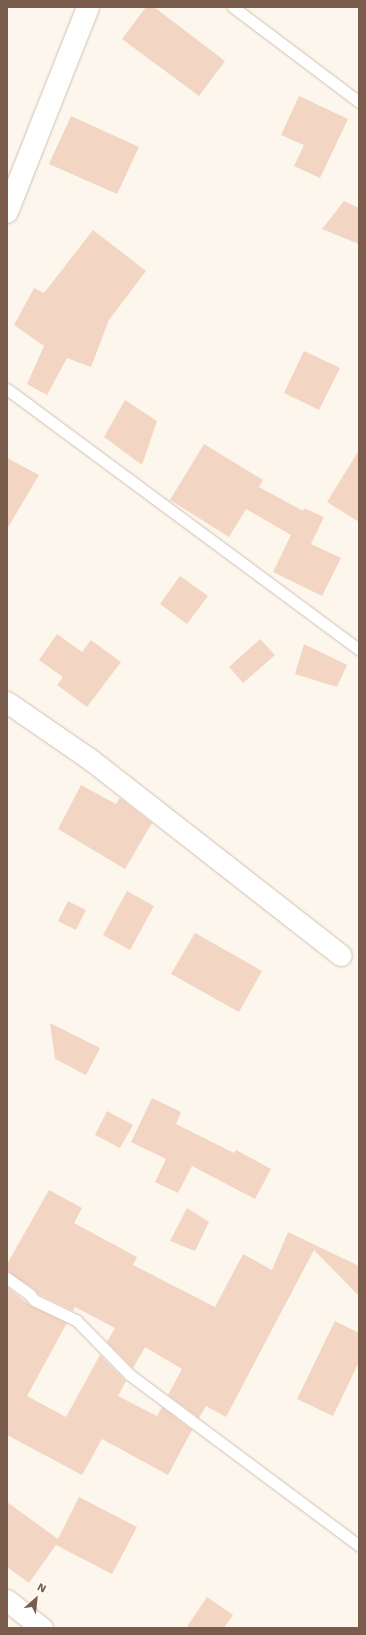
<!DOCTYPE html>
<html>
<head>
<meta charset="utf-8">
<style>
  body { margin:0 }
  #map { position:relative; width:366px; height:1635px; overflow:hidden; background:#fdf6ec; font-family:"Work Sans",sans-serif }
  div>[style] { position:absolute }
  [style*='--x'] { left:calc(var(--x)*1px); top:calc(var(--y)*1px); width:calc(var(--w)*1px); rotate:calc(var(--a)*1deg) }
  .building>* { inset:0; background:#f3d5c3 }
  .roads { filter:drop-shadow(0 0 1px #d1beb0) drop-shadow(0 0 1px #d1beb0) }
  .lane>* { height:11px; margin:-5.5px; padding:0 5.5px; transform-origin:5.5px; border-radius:5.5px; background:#fff }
  .street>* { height:21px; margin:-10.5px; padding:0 10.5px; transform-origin:10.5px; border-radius:10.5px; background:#fff }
  .secondary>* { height:22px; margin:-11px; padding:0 11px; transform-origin:11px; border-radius:11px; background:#fff }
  span { translate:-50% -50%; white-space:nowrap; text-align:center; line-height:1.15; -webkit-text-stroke:3px #fffaf3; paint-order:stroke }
  .frame { position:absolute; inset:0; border:8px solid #7a5c4d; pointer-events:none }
  .north { position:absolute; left:16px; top:1579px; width:40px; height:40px; -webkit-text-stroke:3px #fffaf3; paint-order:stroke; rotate:27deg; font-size:11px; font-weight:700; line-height:16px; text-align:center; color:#7a5c4d }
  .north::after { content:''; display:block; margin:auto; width:14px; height:18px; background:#7a5c4d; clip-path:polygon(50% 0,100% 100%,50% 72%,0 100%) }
</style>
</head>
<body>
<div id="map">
  <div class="building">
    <i style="clip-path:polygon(146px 7px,154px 7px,225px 61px,199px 96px,122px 39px)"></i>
    <i style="clip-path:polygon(299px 96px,348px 119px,320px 178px,294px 166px,304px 145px,281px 135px)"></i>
    <i style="clip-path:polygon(71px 116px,139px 147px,117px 194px,49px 164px)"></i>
    <i style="clip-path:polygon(344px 201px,359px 208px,359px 244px,322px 229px)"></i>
    <i style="clip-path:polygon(93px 230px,146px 271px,109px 320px,91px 367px,67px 358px,47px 395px,27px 384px,44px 346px,14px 325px,34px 288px,44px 293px)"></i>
    <i style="clip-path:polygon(304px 351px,340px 368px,319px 410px,284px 393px)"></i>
    <i style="clip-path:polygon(125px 400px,157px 421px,142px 465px,104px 437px)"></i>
    <i style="clip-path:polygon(204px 444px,263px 480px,259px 487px,303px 511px,304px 508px,324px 517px,311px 544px,341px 558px,322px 596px,273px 572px,291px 535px,246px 509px,229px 537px,170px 500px)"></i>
    <i style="clip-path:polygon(359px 450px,359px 522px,327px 502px)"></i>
    <i style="clip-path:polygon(7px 458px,39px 475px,7px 529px)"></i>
    <i style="clip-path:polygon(180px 576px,208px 596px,187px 624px,160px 604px)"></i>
    <i style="clip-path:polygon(57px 634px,82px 652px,91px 640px,121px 662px,87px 707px,57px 685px,63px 677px,39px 660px)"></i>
    <i style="clip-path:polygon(260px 639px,275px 655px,243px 683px,229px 667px)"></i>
    <i style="clip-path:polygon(304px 644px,347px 665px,337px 687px,295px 674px)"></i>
    <i style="clip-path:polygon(81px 785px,116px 804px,120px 798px,152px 823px,125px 869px,58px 829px)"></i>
    <i style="clip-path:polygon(127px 891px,154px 906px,130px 950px,103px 935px)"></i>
    <i style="clip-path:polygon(68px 901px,86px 910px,76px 930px,58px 921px)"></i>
    <i style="clip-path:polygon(195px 933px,262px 971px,239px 1012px,171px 974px)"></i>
    <i style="clip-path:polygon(50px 1023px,100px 1048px,86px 1075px,55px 1059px)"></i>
    <i style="clip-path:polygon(152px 1098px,181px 1112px,176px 1124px,234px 1153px,236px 1150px,271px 1169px,255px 1199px,192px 1166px,178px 1193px,155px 1182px,166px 1159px,131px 1142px)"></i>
    <i style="clip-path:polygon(107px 1111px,133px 1125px,120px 1148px,95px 1135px)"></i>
    <i style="clip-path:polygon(49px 1190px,82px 1208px,74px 1223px,137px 1257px,133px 1265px,215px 1307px,243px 1254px,272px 1270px,288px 1232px,359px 1266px,359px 1296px,314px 1250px,226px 1417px,206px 1406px,199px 1418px,168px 1395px,182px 1369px,145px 1347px,133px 1368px,107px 1342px,115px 1328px,75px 1307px,73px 1311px,38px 1294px,34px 1289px,7px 1271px,7px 1264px)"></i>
    <i style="clip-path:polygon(187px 1208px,209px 1222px,195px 1251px,170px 1241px)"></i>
    <i style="clip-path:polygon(7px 1287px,31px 1306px,67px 1323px,27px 1396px,66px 1417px,100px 1355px,126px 1381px,118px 1396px,157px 1416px,162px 1407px,192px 1430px,168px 1475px,102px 1439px,82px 1475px,7px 1435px)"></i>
    <i style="clip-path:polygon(335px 1321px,359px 1333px,359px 1362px,333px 1416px,297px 1399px)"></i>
    <i style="clip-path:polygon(79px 1497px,137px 1527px,112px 1574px,56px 1545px,29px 1583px,7px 1567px,7px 1502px,58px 1539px)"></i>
    <i style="clip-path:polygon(207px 1597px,233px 1615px,224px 1628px,186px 1628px)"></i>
  </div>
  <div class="roads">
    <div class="lane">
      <i style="--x:233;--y:7;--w:158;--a:37"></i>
      <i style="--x:7;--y:389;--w:438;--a:36.5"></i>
      <i style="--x:7;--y:1278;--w:29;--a:36"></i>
      <i style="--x:30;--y:1295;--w:6;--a:51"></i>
      <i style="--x:34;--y:1300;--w:47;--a:25.5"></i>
      <i style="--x:76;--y:1320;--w:77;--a:45.5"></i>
      <i style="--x:130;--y:1375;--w:286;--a:36.7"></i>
    </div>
    <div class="street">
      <i style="--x:7;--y:702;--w:102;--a:34.6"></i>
      <i style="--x:91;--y:760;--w:317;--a:38"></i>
      <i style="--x:7;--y:1600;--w:45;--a:38.7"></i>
    </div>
    <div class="secondary">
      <i style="--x:7;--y:212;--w:220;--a:-68.4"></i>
    </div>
  </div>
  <div class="frame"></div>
  <div class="north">N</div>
</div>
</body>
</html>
